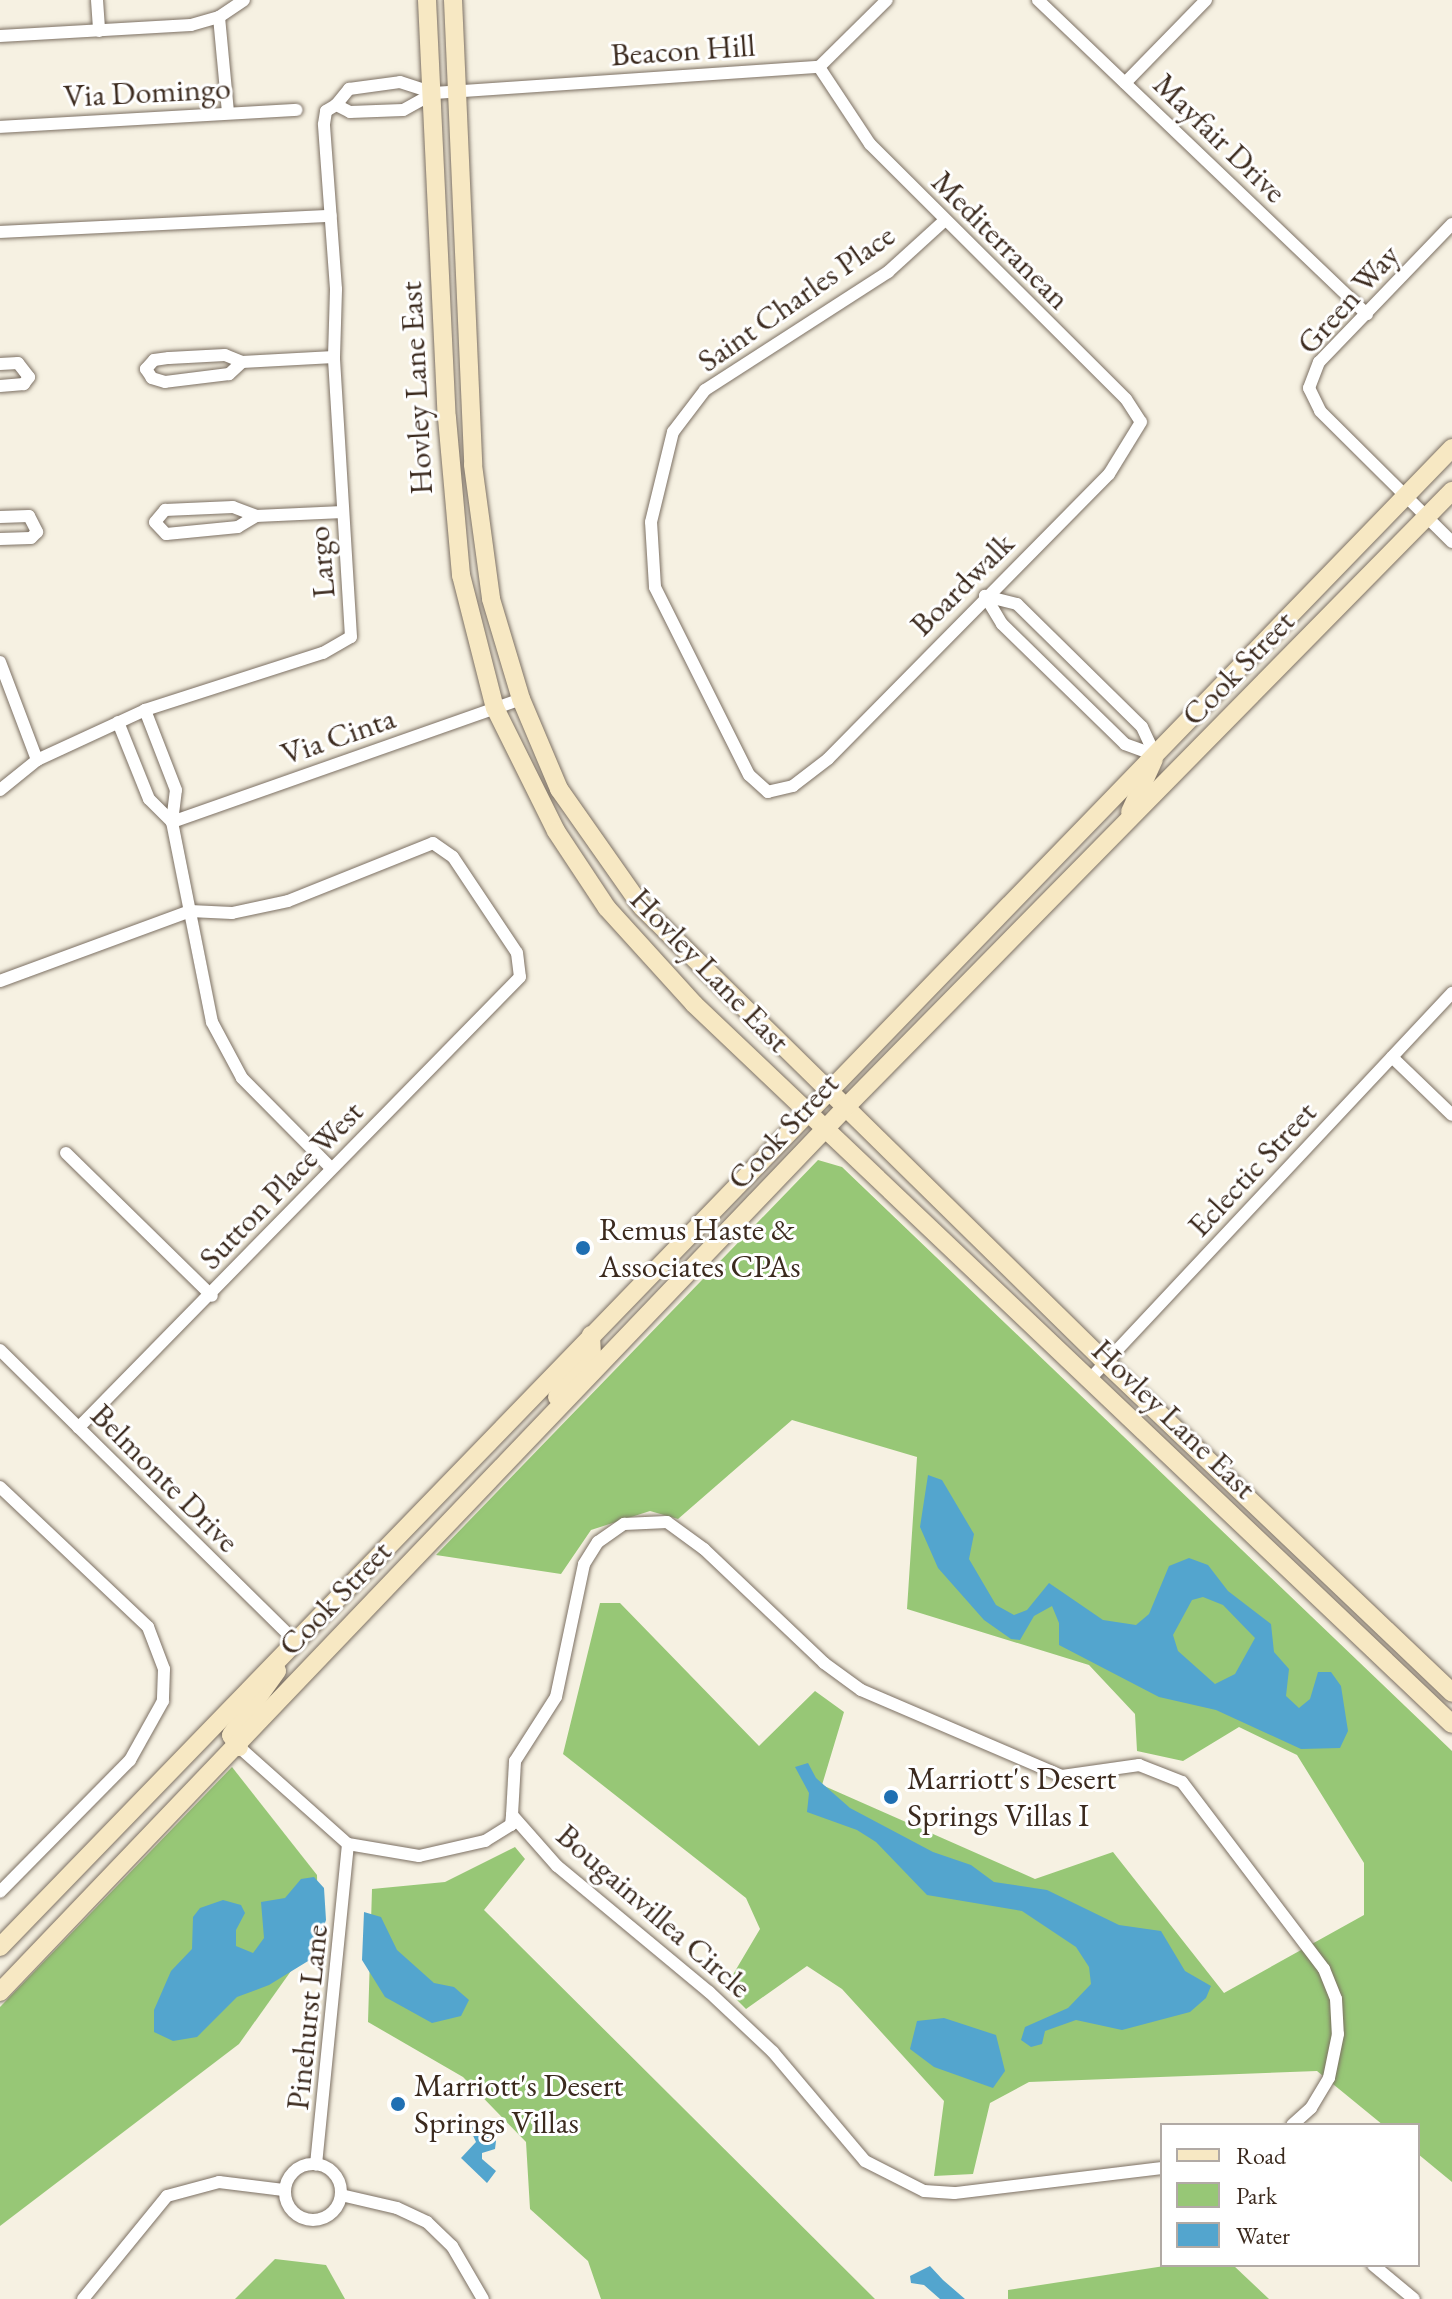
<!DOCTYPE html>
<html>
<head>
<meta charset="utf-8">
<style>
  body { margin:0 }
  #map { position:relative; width:1452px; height:2299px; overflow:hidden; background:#f6f1e2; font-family:"EB Garamond",serif }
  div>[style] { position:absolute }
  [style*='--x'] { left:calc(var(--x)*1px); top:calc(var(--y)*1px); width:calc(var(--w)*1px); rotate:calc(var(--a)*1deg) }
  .green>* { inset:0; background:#97c776 }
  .water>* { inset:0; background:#53a5ce }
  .roads { filter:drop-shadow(0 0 2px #7c7063) drop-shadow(0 0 2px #7c7063) }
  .street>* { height:12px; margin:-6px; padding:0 6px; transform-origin:6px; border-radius:6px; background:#fff }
  .street>.ring { margin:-6px; padding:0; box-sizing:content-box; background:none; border:12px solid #fff; border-radius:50% }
  .secondary>* { height:18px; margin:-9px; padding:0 9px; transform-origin:9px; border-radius:9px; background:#f7e8c3 }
  .dots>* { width:22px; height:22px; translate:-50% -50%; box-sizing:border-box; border:4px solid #fff; border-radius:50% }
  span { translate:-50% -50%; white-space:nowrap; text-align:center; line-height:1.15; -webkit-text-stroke:6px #fff; paint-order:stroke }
  .street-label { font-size:32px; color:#3b2a1e }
  .poi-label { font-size:32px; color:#3b2a1e }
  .left { translate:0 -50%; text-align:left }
  .legend { position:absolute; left:1160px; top:2123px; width:260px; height:144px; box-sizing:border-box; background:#fff; border:2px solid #b1aaa5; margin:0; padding:10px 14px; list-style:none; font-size:24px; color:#3b2a1e }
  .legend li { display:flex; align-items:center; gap:16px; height:40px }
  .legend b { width:40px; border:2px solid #b1aaa5 }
</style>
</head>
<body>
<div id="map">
  <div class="green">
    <i style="clip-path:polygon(818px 1160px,842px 1167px,1452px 1751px,1452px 2182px,1418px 2154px,1418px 2125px,1383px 2125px,1317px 2071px,1029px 2082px,990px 2103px,973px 2174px,934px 2176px,944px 2101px,842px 1989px,807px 1966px,746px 2009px,725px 1988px,760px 1929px,746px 1898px,563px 1754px,600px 1603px,620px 1603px,759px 1746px,815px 1691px,844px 1712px,822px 1785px,1035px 1879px,1113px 1852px,1224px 1993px,1364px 1915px,1364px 1863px,1297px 1755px,1239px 1727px,1183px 1761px,1137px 1751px,1135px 1714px,1089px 1665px,907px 1609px,917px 1457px,792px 1420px,678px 1519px,650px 1511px,591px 1530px,561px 1574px,436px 1555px)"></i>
    <i style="clip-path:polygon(232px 1767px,317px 1875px,318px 1933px,239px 2044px,0 2226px,0 2007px)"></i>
    <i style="clip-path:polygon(515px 1847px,525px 1859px,484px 1910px,875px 2299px,601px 2299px,588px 2261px,530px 2209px,526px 2142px,463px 2077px,368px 2022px,372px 1889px,445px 1882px)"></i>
    <i style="clip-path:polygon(275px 2259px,326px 2265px,345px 2299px,235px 2299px)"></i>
    <i style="clip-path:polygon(1171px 2265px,1233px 2265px,1269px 2299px,1008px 2299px,1008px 2290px)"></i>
  </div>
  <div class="water">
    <i style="clip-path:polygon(evenodd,928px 1475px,942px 1480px,974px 1534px,969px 1559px,996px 1605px,1014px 1615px,1027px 1610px,1049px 1583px,1103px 1620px,1136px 1625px,1149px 1614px,1169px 1566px,1189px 1558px,1208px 1565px,1228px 1591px,1271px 1624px,1274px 1652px,1289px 1669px,1286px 1696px,1299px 1708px,1310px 1699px,1318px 1672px,1331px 1672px,1341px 1686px,1348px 1731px,1340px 1748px,1301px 1749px,1216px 1710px,1159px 1697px,1059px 1645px,1059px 1623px,1052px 1606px,1034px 1616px,1020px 1640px,1011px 1639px,984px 1620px,938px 1568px,920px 1527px,928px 1475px,1203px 1597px,1223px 1605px,1255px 1638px,1235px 1674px,1215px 1684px,1178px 1651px,1173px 1635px,1192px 1600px,1203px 1597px)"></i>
    <i style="clip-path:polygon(808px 1763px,816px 1778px,850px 1808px,933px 1852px,971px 1865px,994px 1882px,1047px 1890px,1119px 1925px,1161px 1931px,1185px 1971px,1211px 1986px,1206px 1998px,1190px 2012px,1122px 2030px,1076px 2020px,1045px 2031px,1042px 2044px,1031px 2047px,1021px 2040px,1025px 2027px,1068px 2008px,1091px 1984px,1089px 1967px,1076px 1947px,1022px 1911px,927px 1895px,876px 1842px,857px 1830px,807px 1812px,809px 1793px,795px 1767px)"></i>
    <i style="clip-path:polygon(314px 1877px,324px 1888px,326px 1920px,313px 1958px,269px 1985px,237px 1997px,197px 2037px,173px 2041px,154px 2032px,154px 2010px,171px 1971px,192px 1949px,193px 1917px,200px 1908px,223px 1900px,241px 1905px,245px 1913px,236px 1930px,236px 1946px,253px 1953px,264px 1938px,261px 1902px,285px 1898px,301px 1879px)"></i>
    <i style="clip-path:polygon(364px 1912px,381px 1917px,397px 1950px,434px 1983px,454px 1987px,469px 2000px,461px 2016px,432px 2023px,385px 1997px,362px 1960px)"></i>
    <i style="clip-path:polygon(944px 2018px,996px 2035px,1005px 2071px,993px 2088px,934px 2067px,910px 2049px,917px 2021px)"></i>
    <i style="clip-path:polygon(479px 2122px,496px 2141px,495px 2149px,482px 2153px,482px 2159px,496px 2171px,487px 2183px,461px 2158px,476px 2142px,470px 2129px)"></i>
    <i style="clip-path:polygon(930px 2266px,943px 2280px,965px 2299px,940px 2299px,924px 2285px,911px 2283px,910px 2276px)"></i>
  </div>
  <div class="roads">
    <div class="street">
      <i style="--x:97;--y:0;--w:31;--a:86"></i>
      <i style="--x:1038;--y:0;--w:455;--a:43.7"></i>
      <i style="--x:219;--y:17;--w:96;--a:84.6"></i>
      <i style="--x:0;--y:36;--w:191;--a:-3.3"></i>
      <i style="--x:191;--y:25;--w:29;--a:-16"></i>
      <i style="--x:219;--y:17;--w:30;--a:-34"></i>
      <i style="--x:819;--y:67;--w:92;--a:56.5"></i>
      <i style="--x:870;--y:144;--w:361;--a:44.9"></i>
      <i style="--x:1126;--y:399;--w:27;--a:57"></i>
      <i style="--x:1141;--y:422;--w:61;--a:121.6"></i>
      <i style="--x:1109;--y:474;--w:400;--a:134.6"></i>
      <i style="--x:828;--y:759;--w:44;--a:142.4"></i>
      <i style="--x:793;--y:786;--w:26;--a:167"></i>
      <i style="--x:768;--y:792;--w:25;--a:-138"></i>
      <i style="--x:749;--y:775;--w:210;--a:-116.6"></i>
      <i style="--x:655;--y:587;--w:65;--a:-93.5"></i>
      <i style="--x:651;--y:522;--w:93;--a:-76.3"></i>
      <i style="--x:673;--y:432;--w:53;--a:-52.7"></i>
      <i style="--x:705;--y:390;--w:218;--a:-32.8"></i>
      <i style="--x:888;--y:272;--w:74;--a:-42.3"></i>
      <i style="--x:400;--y:82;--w:36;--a:18"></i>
      <i style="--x:434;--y:93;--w:35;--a:151"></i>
      <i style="--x:403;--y:110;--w:53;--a:177.8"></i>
      <i style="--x:350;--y:112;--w:16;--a:-153"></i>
      <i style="--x:336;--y:105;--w:21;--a:-51"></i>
      <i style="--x:349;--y:89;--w:51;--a:-7.8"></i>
      <i style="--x:1125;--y:83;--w:116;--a:-45.7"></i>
      <i style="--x:434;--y:93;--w:386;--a:-3.9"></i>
      <i style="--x:819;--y:67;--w:95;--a:-44.6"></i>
      <i style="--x:0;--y:127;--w:297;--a:-3.3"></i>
      <i style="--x:1452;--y:224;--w:192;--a:133.9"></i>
      <i style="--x:1319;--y:362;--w:28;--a:111"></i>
      <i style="--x:1309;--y:388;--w:25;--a:64"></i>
      <i style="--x:1320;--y:411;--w:186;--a:44.8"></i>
      <i style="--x:0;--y:232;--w:331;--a:-2.8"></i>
      <i style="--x:242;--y:362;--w:18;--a:137"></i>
      <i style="--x:229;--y:374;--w:64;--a:172.9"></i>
      <i style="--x:165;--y:382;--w:14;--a:-163"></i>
      <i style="--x:152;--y:378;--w:11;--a:-124"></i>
      <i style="--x:146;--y:369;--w:12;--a:-48"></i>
      <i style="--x:154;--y:360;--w:15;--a:-8"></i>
      <i style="--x:169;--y:358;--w:56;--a:-3.1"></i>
      <i style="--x:225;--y:355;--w:18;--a:22"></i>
      <i style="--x:242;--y:362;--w:92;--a:-3.1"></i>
      <i style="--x:0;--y:364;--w:18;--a:-3"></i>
      <i style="--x:18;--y:363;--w:18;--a:52"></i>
      <i style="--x:29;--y:377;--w:9;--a:126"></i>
      <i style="--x:24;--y:384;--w:24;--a:175"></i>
      <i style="--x:256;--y:516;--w:21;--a:149"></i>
      <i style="--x:238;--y:527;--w:72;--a:174.4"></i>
      <i style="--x:166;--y:534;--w:16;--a:-133"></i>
      <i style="--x:155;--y:522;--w:16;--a:-50"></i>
      <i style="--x:165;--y:510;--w:68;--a:-2.5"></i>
      <i style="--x:233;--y:507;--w:25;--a:21"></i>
      <i style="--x:256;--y:516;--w:87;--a:-2.6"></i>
      <i style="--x:0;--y:517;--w:29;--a:-2"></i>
      <i style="--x:29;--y:516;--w:18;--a:63"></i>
      <i style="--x:37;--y:532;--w:8;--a:135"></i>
      <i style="--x:31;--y:538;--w:31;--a:178"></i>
      <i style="--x:985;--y:596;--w:33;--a:14"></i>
      <i style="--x:1017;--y:604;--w:175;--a:44.5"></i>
      <i style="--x:1142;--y:727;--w:31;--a:65"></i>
      <i style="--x:1155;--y:755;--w:32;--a:-160"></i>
      <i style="--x:1125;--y:744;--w:172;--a:-135.7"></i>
      <i style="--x:1002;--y:624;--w:33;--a:-121"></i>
      <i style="--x:0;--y:662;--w:105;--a:69.3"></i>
      <i style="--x:118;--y:722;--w:83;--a:68.1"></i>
      <i style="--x:149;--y:799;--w:33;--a:45"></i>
      <i style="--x:172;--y:822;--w:32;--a:-83"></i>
      <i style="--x:176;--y:790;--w:86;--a:-111.2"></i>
      <i style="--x:0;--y:790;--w:48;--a:-39"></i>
      <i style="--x:37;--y:760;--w:119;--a:-24.8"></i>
      <i style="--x:145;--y:710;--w:187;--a:-17.8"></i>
      <i style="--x:323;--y:653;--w:32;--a:-30"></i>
      <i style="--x:351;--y:637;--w:281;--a:-93.5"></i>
      <i style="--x:334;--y:357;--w:68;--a:-88.3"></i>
      <i style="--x:336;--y:289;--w:165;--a:-94.2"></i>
      <i style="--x:324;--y:124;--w:13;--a:-81"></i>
      <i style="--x:326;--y:111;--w:12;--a:-31"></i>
      <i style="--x:0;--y:981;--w:202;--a:-20.2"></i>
      <i style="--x:190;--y:911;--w:42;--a:2.7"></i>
      <i style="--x:232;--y:913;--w:57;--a:-12.1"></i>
      <i style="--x:288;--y:901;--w:156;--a:-21.8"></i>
      <i style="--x:433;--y:843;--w:24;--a:35"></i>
      <i style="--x:453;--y:857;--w:115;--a:56.3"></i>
      <i style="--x:517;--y:953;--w:24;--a:83"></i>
      <i style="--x:520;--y:977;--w:631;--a:134.42"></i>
      <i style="--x:1392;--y:1057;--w:83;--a:44"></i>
      <i style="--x:66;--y:1153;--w:204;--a:44.4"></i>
      <i style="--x:331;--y:1168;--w:127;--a:-134.7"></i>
      <i style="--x:242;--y:1078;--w:64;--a:-118.2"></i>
      <i style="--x:212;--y:1022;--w:204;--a:-101.3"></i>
      <i style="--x:172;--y:822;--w:370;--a:-19.4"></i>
      <i style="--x:0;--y:1350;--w:414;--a:44.6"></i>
      <i style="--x:1089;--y:1380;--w:531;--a:-46.83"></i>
      <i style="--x:0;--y:1487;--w:204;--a:43.4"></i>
      <i style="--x:148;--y:1627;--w:45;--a:69.1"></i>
      <i style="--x:164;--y:1669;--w:32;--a:92"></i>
      <i style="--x:163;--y:1701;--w:68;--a:119.2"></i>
      <i style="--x:130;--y:1760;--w:185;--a:134.6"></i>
      <i style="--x:239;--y:1747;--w:146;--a:41.7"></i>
      <i style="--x:348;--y:1844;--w:322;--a:95.7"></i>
      <i style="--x:348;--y:1844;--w:72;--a:9.6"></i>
      <i style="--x:419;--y:1856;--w:68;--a:-12.8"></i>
      <i style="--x:485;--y:1841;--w:31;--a:-32"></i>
      <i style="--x:511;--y:1825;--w:10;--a:-84"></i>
      <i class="ring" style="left:285px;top:2164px;width:44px;height:44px"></i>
      <i style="--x:1162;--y:2168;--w:209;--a:173.1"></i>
      <i style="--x:954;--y:2193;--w:30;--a:-176"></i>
      <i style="--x:924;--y:2191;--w:66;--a:-153"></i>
      <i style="--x:865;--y:2161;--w:143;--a:-130.2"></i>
      <i style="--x:773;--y:2052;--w:88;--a:-136.8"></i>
      <i style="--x:709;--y:1992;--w:197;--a:-140.3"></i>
      <i style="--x:557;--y:1866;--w:68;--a:-131.4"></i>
      <i style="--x:512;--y:1815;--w:54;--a:-86.8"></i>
      <i style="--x:515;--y:1761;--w:76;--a:-57.4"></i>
      <i style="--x:556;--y:1697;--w:136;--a:-78.1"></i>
      <i style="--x:584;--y:1564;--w:26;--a:-58"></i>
      <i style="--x:598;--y:1542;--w:32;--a:-35"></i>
      <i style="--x:624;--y:1524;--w:43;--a:-2.7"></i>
      <i style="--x:667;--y:1522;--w:46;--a:36.1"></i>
      <i style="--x:704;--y:1549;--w:166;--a:43.5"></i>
      <i style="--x:824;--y:1663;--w:46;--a:36.1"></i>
      <i style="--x:861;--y:1690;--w:219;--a:23.2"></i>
      <i style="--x:1062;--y:1776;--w:78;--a:-8.1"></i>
      <i style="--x:1139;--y:1765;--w:46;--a:21.6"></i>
      <i style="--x:1182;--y:1782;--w:235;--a:52.8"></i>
      <i style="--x:1324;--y:1969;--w:32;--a:68"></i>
      <i style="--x:1336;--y:1999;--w:35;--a:87"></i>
      <i style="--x:1338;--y:2034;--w:45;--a:101.6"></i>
      <i style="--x:1329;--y:2078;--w:35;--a:121"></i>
      <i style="--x:1311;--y:2108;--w:25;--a:138"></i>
      <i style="--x:341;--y:2195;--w:57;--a:13.1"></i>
      <i style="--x:397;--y:2208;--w:33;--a:25"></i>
      <i style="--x:427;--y:2222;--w:35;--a:44"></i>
      <i style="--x:452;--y:2246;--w:61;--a:59.7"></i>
      <i style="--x:1373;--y:2265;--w:53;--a:39.7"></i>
      <i style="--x:83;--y:2299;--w:133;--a:-50.8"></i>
      <i style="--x:167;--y:2196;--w:54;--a:-15.1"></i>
      <i style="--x:219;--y:2182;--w:65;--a:7"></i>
    </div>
    <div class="secondary">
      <i style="--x:427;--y:0;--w:418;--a:87.3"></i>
      <i style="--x:447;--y:418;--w:158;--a:84.9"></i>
      <i style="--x:461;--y:575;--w:137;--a:75.7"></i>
      <i style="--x:495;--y:708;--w:137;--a:63.6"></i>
      <i style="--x:556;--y:831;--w:92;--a:56.5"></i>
      <i style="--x:607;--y:908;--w:130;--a:47.8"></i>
      <i style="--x:694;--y:1004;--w:1045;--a:43.53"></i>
      <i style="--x:453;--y:0;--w:465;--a:87.5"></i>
      <i style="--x:473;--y:465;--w:135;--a:82.3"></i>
      <i style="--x:491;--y:599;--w:104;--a:73.3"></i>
      <i style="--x:521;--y:699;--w:98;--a:67.1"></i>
      <i style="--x:559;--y:789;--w:144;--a:54.9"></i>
      <i style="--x:642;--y:907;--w:651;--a:44.5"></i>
      <i style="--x:1106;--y:1363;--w:478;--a:43.6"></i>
      <i style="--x:1130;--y:812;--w:58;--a:-65.6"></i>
      <i style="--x:557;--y:1397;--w:55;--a:-50.2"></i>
      <i style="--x:592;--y:1355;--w:20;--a:-93"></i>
      <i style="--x:239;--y:1747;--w:14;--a:-124"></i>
      <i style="--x:231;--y:1735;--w:79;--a:-54.3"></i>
      <i style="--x:0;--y:1947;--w:2087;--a:-45.91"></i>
      <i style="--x:0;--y:1992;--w:1223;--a:-46.29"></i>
      <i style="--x:845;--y:1108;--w:866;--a:-45.47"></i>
    </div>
  </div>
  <div class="dots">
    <i style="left:583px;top:1248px;background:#1f6fb2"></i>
    <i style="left:891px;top:1797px;background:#1f6fb2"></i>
    <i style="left:398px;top:2104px;background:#1f6fb2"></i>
  </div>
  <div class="street-label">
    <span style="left:683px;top:50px;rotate:-4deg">Beacon Hill</span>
    <span style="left:147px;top:92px;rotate:-3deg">Via Domingo</span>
    <span style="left:1220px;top:138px;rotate:44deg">Mayfair Drive</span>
    <span style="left:1001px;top:240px;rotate:45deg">Mediterranean</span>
    <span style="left:796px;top:298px;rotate:-35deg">Saint Charles Place</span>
    <span style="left:1348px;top:299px;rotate:-48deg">Green Way</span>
    <span style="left:416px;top:388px;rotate:-93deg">Hovley Lane East</span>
    <span style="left:321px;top:562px;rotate:-95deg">Largo</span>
    <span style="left:962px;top:584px;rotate:-45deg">Boardwalk</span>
    <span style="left:1238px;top:668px;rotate:-46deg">Cook Street</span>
    <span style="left:338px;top:736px;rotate:-19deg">Via Cinta</span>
    <span style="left:710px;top:970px;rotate:46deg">Hovley Lane East</span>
    <span style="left:783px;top:1131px;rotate:-47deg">Cook Street</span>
    <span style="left:1252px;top:1169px;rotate:-47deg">Eclectic Street</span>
    <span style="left:281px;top:1185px;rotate:-46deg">Sutton Place West</span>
    <span style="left:1174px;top:1419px;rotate:44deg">Hovley Lane East</span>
    <span style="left:165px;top:1478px;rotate:45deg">Belmonte Drive</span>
    <span style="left:335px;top:1598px;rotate:-46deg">Cook Street</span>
    <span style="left:654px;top:1911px;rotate:41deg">Bougainvillea Circle</span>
    <span style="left:307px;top:2017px;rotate:-84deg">Pinehurst Lane</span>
  </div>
  <div class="poi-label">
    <span class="left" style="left:599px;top:1248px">Remus Haste &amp;<br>Associates CPAs</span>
    <span class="left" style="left:907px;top:1797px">Marriott's Desert<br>Springs Villas I</span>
    <span class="left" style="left:414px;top:2104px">Marriott's Desert<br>Springs Villas</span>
  </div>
  <ul class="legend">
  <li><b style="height:10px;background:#f7e8c3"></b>Road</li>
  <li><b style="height:22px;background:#97c776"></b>Park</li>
  <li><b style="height:22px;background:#53a5ce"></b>Water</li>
  </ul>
</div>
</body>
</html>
